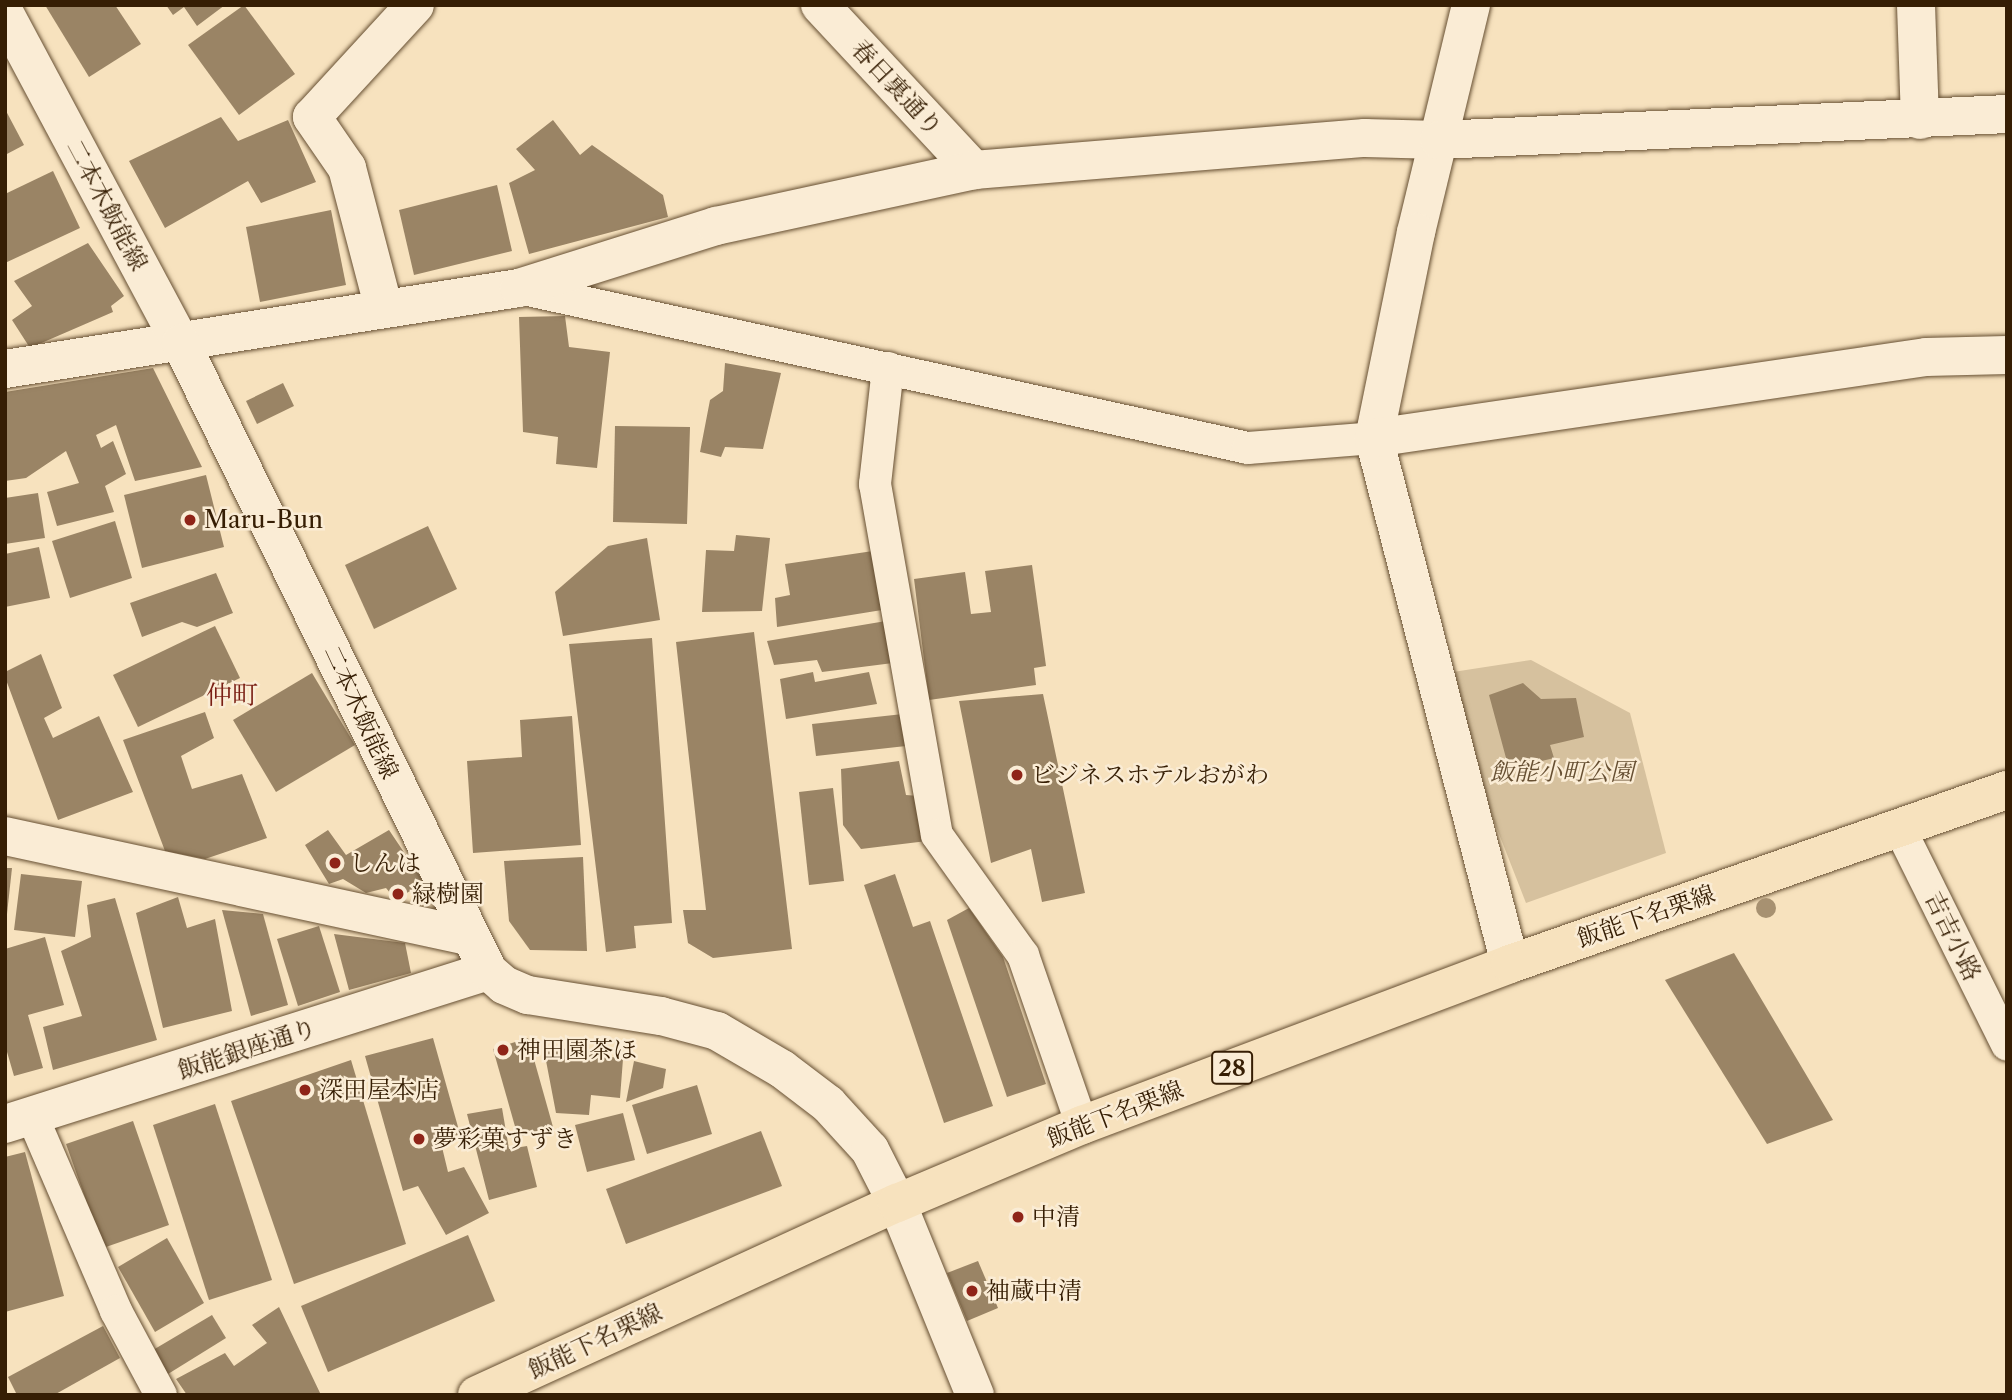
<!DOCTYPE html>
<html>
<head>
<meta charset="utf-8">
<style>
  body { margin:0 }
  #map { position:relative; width:2012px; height:1400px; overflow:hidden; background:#f7e2be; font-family:"Libre Caslon Text","Noto Serif JP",serif }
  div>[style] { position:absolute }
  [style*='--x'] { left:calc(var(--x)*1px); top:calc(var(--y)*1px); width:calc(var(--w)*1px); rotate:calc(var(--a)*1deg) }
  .green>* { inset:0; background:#d6c19e }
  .building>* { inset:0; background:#9a8465 }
  .roads { filter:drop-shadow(0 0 2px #664f32) drop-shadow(0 0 2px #664f32) }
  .lane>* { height:32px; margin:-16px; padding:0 16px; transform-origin:16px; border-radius:16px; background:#faecd5 }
  .street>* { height:38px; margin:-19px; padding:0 19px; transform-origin:19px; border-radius:19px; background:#faecd5 }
  .secondary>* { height:38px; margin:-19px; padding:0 19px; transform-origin:19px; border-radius:19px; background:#faecd5 }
  .primary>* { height:38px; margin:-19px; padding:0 19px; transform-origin:19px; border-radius:19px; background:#f7e2be }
  .trees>* { width:20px; height:20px; margin:-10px; border-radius:50%; background:#a79171 }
  .dots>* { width:19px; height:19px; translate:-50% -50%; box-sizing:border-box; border:4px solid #faecd5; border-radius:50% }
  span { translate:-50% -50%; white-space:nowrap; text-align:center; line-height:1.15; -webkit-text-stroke:5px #faecd5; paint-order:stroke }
  .shield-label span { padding:2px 5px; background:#faecd5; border:2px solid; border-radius:5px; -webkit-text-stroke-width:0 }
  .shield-label { font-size:23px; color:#361e04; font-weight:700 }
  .street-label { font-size:24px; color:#361e04 }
  .poi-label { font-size:24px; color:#361e04 }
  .left { translate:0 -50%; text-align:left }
  .park-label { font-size:24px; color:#664f32; font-style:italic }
  .neighbourhood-label { font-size:26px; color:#7a1f14 }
  .frame { position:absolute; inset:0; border:7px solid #361e04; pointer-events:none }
</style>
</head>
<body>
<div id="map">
  <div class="green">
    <i style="clip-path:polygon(1531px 660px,1630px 713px,1666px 853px,1526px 903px,1483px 793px,1453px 672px)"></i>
  </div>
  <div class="building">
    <i style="clip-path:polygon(45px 5px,115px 5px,141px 44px,89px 77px)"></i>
    <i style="clip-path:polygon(166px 5px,225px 5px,197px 26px,184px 7px,173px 15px)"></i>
    <i style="clip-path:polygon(244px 5px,295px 74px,239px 115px,188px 45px)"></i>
    <i style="clip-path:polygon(5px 109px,24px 145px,5px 155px)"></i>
    <i style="clip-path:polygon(221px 117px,238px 141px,288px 120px,316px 182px,261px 203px,248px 181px,165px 228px,129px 161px)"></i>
    <i style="clip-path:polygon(553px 120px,580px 155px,592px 145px,663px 195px,668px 217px,529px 254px,509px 183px,535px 170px,516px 149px)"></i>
    <i style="clip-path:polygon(53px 171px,80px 228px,5px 263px,5px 194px)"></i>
    <i style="clip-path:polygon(497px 185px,512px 251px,414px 275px,399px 210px)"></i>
    <i style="clip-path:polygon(331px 210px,346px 285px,260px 302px,246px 227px)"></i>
    <i style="clip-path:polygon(88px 243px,124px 296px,111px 306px,113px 312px,30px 348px,12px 320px,32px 306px,14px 281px)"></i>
    <i style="clip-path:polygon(565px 316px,569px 347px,610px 352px,597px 468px,556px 464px,558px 437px,523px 432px,519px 317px)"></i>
    <i style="clip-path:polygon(725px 363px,781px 373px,763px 449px,725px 447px,721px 457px,700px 452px,710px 400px,723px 391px)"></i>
    <i style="clip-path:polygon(153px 368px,202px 467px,135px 481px,116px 425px,96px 435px,101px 448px,113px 441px,126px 474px,105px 486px,114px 512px,57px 526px,47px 492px,79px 483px,66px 451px,26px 478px,5px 481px,5px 392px)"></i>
    <i style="clip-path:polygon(283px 383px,294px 406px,257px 424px,246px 401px)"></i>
    <i style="clip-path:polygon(615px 426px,690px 427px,687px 524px,613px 522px)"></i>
    <i style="clip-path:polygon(206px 475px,224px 547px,142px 568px,124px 495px)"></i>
    <i style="clip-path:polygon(38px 493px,45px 538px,5px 544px,5px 498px)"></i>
    <i style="clip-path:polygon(115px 521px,132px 578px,70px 598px,52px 541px)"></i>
    <i style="clip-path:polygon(428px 526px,457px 589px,374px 629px,345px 565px)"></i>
    <i style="clip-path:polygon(736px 535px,770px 538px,762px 611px,702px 612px,706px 550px,734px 551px)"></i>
    <i style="clip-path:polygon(647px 538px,660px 620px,563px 636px,555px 592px,608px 546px)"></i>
    <i style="clip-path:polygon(39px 547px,50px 598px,5px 607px,5px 554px)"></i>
    <i style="clip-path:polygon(873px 551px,882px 610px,777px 627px,775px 598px,790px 595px,785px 564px)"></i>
    <i style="clip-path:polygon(1032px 565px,1046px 666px,1034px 668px,1036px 685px,929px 700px,914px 579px,965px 572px,971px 614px,991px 612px,985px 571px)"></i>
    <i style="clip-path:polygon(216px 573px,233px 613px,197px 627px,182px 622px,142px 637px,130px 603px)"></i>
    <i style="clip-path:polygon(886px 621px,893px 663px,822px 672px,817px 660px,774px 665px,767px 641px)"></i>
    <i style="clip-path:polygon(215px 626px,240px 678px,138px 727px,113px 675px)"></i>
    <i style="clip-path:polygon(754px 632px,792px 949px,713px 958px,688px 943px,683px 910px,706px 910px,676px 642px)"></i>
    <i style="clip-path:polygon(652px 638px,672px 923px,634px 926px,636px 948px,606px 952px,569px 644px)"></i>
    <i style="clip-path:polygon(41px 654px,62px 708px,44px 718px,53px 738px,99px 716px,133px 792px,58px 820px,5px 677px,5px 672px)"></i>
    <i style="clip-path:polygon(813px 672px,815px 682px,869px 672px,877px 704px,786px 719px,780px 679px)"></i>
    <i style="clip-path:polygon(312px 673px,355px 745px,276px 792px,233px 720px)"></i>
    <i style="clip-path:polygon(1523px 683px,1541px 699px,1576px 698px,1584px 737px,1550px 745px,1554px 758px,1509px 769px,1489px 695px)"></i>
    <i style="clip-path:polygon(1043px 694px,1085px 893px,1042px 902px,1031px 849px,991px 863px,959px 701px)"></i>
    <i style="clip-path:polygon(205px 712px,214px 738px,181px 756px,192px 789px,242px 774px,267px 838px,205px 859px,165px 851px,123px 740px)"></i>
    <i style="clip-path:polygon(903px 714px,906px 746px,816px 756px,812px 724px)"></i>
    <i style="clip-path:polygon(572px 716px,581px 845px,473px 853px,467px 761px,522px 757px,520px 720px)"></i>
    <i style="clip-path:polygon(899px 761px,906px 795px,919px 796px,927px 841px,861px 849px,843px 825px,841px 769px)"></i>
    <i style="clip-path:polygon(833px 788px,844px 881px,809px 885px,799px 792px)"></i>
    <i style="clip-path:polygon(328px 830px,346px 855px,389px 830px,424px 882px,396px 900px,386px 888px,366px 893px,343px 879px,329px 884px,305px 845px)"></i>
    <i style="clip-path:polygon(583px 857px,587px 951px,530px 950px,509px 921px,504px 861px)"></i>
    <i style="clip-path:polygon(5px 868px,12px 868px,7px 914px,5px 914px)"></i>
    <i style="clip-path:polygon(21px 874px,82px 881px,75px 937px,14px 930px)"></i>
    <i style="clip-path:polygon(895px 874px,913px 927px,930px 921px,993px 1106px,944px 1123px,864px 885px)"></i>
    <i style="clip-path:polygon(178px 897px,187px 928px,215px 919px,232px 1011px,163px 1028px,136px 913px)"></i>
    <i style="clip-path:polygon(115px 898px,157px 1040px,53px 1070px,43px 1027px,82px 1016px,61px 951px,91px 937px,87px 905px)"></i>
    <i style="clip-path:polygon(969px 908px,1003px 957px,1046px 1084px,1007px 1097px,947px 920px)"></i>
    <i style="clip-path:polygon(222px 910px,263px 914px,288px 1005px,251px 1016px)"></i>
    <i style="clip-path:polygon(319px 926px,340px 992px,298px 1006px,277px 939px)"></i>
    <i style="clip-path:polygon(334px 934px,405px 943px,411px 973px,349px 990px)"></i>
    <i style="clip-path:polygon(45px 937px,64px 1005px,28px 1015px,43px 1068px,14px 1076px,5px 1045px,5px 949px)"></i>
    <i style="clip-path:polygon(1734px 953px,1833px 1120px,1767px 1144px,1665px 980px)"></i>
    <i style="clip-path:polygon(433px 1038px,460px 1134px,441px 1143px,448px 1172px,464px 1167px,489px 1213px,446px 1235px,418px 1186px,403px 1191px,365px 1056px)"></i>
    <i style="clip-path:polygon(528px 1038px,553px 1127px,518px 1137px,493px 1049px)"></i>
    <i style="clip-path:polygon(543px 1045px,623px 1059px,620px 1098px,591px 1095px,589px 1115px,556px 1113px)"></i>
    <i style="clip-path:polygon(351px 1060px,406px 1244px,294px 1284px,231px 1101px)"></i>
    <i style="clip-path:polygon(634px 1061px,666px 1069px,663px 1088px,626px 1102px)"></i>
    <i style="clip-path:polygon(697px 1085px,712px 1134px,647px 1154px,632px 1105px)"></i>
    <i style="clip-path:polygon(215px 1104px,272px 1280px,209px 1300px,153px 1125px)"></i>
    <i style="clip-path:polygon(502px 1108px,509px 1149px,527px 1146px,537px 1187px,489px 1200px,467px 1114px)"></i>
    <i style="clip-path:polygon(623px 1113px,635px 1160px,587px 1172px,575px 1125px)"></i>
    <i style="clip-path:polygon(133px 1121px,169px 1225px,103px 1248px,66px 1144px)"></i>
    <i style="clip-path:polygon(761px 1131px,782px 1186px,626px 1244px,606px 1189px)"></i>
    <i style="clip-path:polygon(25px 1152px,64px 1296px,5px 1312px,5px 1157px)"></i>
    <i style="clip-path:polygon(468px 1235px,495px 1301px,328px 1372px,301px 1306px)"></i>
    <i style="clip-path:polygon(167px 1238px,204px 1303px,155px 1332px,118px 1267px)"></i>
    <i style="clip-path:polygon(978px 1261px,998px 1308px,967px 1321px,947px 1273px)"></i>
    <i style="clip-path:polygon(279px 1307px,321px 1395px,187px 1395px,176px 1379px,225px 1353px,234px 1366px,267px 1343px,252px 1325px)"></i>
    <i style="clip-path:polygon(212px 1315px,226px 1338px,168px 1374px,153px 1350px)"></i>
    <i style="clip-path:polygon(103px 1326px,120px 1358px,54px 1395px,17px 1395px,8px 1377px)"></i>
  </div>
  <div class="roads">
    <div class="lane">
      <i style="--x:519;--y:288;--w:746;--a:12.38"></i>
      <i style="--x:1248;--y:448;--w:126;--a:-4.5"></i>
      <i style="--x:888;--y:368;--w:117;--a:96.4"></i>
      <i style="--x:875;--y:484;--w:356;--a:80"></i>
      <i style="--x:937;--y:835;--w:148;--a:54.4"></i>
      <i style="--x:1023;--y:955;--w:180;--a:70.9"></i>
      <i style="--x:1899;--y:827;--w:243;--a:63.6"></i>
      <i style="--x:33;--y:1118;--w:210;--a:66.7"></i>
      <i style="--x:116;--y:1311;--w:95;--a:61.8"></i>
    </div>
    <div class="street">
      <i style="--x:820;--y:5;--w:226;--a:47"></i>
      <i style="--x:1471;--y:5;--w:234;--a:103.6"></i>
      <i style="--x:1416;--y:232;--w:210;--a:101.5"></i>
      <i style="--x:1374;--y:438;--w:543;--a:75.5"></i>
      <i style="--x:1916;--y:5;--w:115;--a:88"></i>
      <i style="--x:384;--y:309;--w:146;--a:-104.7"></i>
      <i style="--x:347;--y:168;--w:62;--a:-124.5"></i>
      <i style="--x:312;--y:117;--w:152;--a:-47.4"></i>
      <i style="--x:5;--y:369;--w:520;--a:-8.96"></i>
      <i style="--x:519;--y:288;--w:207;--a:-17.5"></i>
      <i style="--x:716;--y:226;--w:264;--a:-12.2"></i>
      <i style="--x:974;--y:170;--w:392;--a:-4.7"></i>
      <i style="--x:1365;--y:138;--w:74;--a:1.5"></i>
      <i style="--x:1439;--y:140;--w:569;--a:-2.62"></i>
      <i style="--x:1374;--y:438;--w:558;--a:-8.35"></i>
      <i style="--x:1926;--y:357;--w:81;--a:-1.4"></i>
      <i style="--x:5;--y:836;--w:473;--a:12.2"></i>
      <i style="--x:5;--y:1124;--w:507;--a:-17.58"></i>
      <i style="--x:897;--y:1203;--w:207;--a:67.9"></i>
    </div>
    <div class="secondary">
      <i style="--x:5;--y:14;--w:373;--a:61.9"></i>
      <i style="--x:181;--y:343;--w:699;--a:63.95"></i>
      <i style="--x:488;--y:971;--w:21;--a:41"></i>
      <i style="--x:504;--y:985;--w:26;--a:23"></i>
      <i style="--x:528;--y:995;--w:135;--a:9"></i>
      <i style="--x:661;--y:1016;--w:58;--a:15"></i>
      <i style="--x:717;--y:1031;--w:75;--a:30.3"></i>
      <i style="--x:782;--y:1069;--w:58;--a:37.3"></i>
      <i style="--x:828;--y:1104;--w:62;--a:47.6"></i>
      <i style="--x:870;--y:1150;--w:59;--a:63"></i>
    </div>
    <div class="primary">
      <i style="--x:477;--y:1395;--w:462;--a:-24.6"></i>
      <i style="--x:897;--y:1203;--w:201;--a:-22.9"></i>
      <i style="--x:1082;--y:1125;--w:457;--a:-20.6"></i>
      <i style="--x:1510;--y:964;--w:527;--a:-19.3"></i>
    </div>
  </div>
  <div class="trees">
    <i style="left:1766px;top:908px"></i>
  </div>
  <div class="dots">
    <i style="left:190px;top:520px;background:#8f2418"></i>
    <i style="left:1017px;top:775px;background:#8f2418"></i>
    <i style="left:335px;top:863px;background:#8f2418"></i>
    <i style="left:398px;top:894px;background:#8f2418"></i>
    <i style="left:503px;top:1050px;background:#8f2418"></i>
    <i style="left:305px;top:1090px;background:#8f2418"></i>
    <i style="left:419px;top:1139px;background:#8f2418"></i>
    <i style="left:1018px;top:1217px;background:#8f2418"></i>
    <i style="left:972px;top:1291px;background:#8f2418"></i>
  </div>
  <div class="shield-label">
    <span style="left:1232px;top:1068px">28</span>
  </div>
  <div class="street-label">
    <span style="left:897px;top:88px;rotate:47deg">春日裏通り</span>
    <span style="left:107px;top:205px;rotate:62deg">二本木飯能線</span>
    <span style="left:361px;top:712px;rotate:65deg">二本木飯能線</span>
    <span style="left:1646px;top:916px;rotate:-19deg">飯能下名栗線</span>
    <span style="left:1953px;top:936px;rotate:64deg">吉吉小路</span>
    <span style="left:247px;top:1049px;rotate:-18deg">飯能銀座通り</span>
    <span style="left:1115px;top:1114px;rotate:-21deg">飯能下名栗線</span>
    <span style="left:595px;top:1341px;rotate:-25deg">飯能下名栗線</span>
  </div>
  <div class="poi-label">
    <span class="left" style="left:204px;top:520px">Maru-Bun</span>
    <span class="left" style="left:1031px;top:775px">ビジネスホテルおがわ</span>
    <span class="left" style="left:349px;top:863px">しんは</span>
    <span class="left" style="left:412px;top:894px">緑樹園</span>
    <span class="left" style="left:517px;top:1050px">神田園茶ほ</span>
    <span class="left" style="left:319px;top:1090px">深田屋本店</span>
    <span class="left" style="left:433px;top:1139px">夢彩菓すずき</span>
    <span class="left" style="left:1032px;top:1217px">中清</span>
    <span class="left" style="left:986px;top:1291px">袖蔵中清</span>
  </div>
  <div class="park-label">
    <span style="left:1562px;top:772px">飯能小町公園</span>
  </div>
  <div class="neighbourhood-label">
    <span style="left:232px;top:696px">仲町</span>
  </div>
  <div class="frame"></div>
</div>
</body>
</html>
